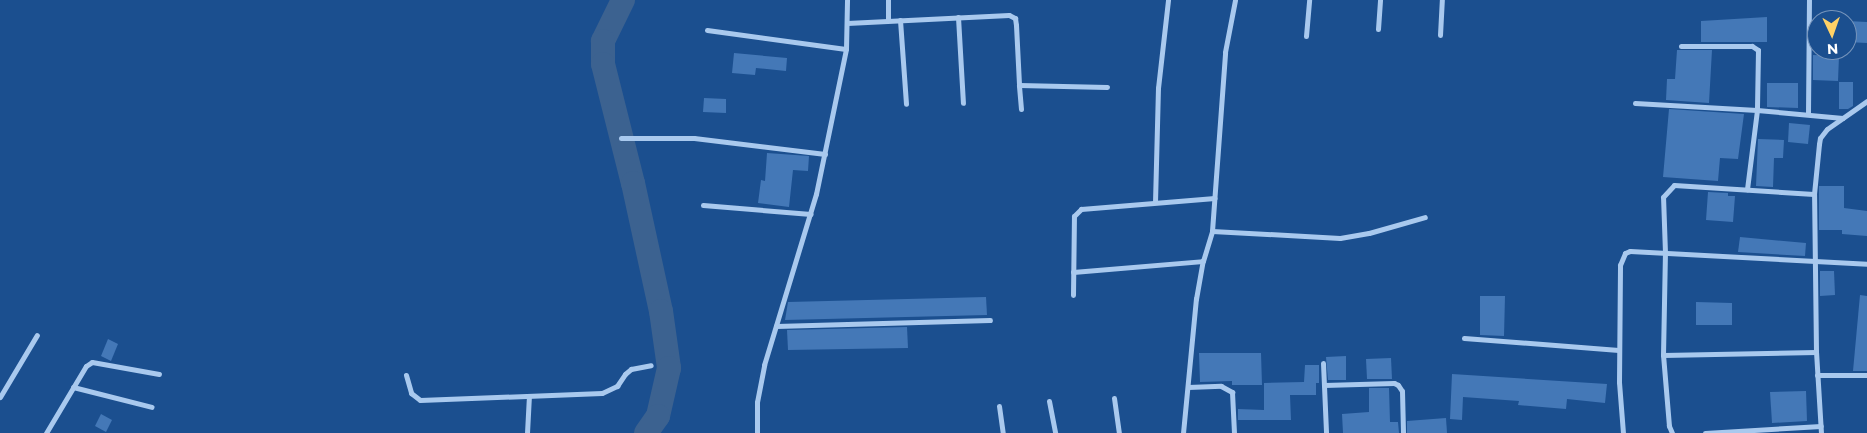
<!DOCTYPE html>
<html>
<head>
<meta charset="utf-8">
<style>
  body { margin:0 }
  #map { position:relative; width:1867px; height:433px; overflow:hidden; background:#1b4f8f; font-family:Montserrat,sans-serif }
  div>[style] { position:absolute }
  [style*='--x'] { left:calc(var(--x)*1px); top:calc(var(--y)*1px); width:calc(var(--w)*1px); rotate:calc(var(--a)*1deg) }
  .river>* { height:24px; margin:-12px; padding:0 12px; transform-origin:12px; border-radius:12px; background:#3c6290 }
  .building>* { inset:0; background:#4478b7 }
  .minor>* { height:5px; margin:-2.5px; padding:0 2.5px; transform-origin:2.5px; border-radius:2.5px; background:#a9c9ee }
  span { translate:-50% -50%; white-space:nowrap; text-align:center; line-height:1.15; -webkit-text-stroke:4px #1b4f8f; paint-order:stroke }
  .north { position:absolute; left:1807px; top:10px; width:50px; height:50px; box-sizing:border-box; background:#1b4f8f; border:1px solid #7695bc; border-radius:50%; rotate:177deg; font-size:14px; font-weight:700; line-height:20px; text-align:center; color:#fff }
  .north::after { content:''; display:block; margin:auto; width:18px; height:22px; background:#ffd166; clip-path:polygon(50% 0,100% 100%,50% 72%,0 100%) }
</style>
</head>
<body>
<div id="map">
  <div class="river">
    <i style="--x:623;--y:0;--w:46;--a:116"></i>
    <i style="--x:603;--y:41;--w:23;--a:90"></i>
    <i style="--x:603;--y:64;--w:123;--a:75.9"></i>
    <i style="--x:633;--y:183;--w:131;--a:77.7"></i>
    <i style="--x:661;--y:311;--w:58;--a:82"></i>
    <i style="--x:669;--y:368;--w:49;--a:102.9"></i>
    <i style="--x:658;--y:416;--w:21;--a:125"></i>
  </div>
  <div class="building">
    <i style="clip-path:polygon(1767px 17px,1767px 42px,1701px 42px,1701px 21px)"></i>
    <i style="clip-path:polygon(1847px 21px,1867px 22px,1867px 43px,1847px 42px)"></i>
    <i style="clip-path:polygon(1677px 50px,1712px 50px,1709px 103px,1666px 100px,1667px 79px,1675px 79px)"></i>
    <i style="clip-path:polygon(734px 53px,787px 58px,786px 71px,756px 68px,755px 75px,732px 73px)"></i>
    <i style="clip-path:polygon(1813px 55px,1839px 56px,1838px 81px,1813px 80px)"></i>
    <i style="clip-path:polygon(1839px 82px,1853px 82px,1853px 106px,1848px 109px,1839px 109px)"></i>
    <i style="clip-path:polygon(1767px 83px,1798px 83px,1798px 108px,1767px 107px)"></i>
    <i style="clip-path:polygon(704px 98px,726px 99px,726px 113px,703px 112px)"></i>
    <i style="clip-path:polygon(1669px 109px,1744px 114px,1738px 159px,1720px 158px,1718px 181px,1663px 177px)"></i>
    <i style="clip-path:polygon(1789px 123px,1810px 125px,1808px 144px,1788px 142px)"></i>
    <i style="clip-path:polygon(1758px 139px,1784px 140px,1783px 158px,1774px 158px,1773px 187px,1756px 186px)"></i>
    <i style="clip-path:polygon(767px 153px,809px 156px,808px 171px,793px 170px,789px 207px,758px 203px,761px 180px,765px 181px)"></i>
    <i style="clip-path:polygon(1819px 186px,1844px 186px,1844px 208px,1867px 211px,1867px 236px,1842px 234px,1842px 230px,1819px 230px)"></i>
    <i style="clip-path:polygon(1708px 192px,1728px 193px,1728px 196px,1735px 196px,1733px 222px,1706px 220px)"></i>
    <i style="clip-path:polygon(1740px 237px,1806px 243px,1805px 256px,1738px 252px)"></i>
    <i style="clip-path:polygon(1820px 271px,1834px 271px,1835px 295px,1820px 296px)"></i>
    <i style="clip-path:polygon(1860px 295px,1867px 296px,1867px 371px,1853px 371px)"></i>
    <i style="clip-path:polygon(1480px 296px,1505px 296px,1504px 336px,1480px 335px)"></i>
    <i style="clip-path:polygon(986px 297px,987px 315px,785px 320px,788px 302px)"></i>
    <i style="clip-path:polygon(1696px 302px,1732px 303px,1732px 325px,1696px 325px)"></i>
    <i style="clip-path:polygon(907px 327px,908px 348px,788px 350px,787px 330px)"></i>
    <i style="clip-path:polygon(108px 339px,118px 344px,111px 361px,101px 356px)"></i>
    <i style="clip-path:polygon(1199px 353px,1261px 353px,1262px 385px,1232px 385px,1232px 381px,1200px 382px)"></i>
    <i style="clip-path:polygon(1346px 356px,1346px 380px,1328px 380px,1326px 357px)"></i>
    <i style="clip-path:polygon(1391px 358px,1392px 379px,1367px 379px,1366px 359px)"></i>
    <i style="clip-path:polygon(1305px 365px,1319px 365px,1319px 383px,1316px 383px,1316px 395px,1290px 395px,1291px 420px,1238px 420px,1238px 409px,1264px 410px,1264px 383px,1304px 382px)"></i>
    <i style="clip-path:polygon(1452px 374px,1607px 384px,1605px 403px,1567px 399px,1566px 409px,1518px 405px,1519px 401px,1463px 397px,1462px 420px,1450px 419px)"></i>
    <i style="clip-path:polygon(1369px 388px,1389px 388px,1390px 422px,1398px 422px,1399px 433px,1343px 433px,1342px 414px,1369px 412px)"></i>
    <i style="clip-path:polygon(1806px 391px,1807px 421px,1772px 423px,1770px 392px)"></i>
    <i style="clip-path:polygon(101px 414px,112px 420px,106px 432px,95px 426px)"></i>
    <i style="clip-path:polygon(1446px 418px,1447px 433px,1407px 433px,1407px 421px)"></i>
  </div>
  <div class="minor">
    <i style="--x:888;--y:0;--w:20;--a:90"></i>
    <i style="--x:958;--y:17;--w:86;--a:86.7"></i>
    <i style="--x:900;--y:20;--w:84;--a:85.9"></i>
    <i style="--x:847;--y:23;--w:162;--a:-2.8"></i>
    <i style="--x:1009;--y:15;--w:7;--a:27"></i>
    <i style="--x:1015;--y:18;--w:7;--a:82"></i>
    <i style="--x:1016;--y:25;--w:60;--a:87.1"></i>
    <i style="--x:1378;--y:29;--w:29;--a:-86"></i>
    <i style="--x:707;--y:30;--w:140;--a:7.8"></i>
    <i style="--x:1440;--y:35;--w:35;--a:-87"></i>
    <i style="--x:1306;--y:36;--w:36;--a:-85"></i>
    <i style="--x:1681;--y:46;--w:71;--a:0"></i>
    <i style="--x:1752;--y:46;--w:7;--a:34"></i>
    <i style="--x:1758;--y:50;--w:60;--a:91"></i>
    <i style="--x:1757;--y:110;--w:80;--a:97.2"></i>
    <i style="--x:1635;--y:103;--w:122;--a:3.3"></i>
    <i style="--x:1757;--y:110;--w:86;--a:5.3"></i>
    <i style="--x:1021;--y:109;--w:24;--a:-95"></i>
    <i style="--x:1019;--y:85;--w:88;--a:1.3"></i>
    <i style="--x:1808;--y:113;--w:113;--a:-89.5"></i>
    <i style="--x:621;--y:138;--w:73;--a:0"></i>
    <i style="--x:694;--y:138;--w:132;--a:7"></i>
    <i style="--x:1155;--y:202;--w:114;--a:-88.5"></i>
    <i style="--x:1158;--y:88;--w:89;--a:-83.5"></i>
    <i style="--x:703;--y:205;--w:108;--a:4.8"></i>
    <i style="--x:1212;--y:231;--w:128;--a:3.1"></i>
    <i style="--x:1340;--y:238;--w:29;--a:-10"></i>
    <i style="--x:1369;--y:233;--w:58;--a:-15.9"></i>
    <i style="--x:1073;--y:272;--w:130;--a:-4.8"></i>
    <i style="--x:1073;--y:295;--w:79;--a:-89.3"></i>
    <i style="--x:1074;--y:216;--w:10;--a:-45"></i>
    <i style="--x:1081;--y:209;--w:134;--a:-4.7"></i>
    <i style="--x:776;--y:326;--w:214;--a:-1.6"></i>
    <i style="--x:1464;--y:338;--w:155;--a:4.4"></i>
    <i style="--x:1663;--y:355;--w:153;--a:-1.1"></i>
    <i style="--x:1323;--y:363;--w:70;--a:87.5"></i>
    <i style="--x:406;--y:375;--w:19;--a:74"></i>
    <i style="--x:411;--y:393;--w:11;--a:38"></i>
    <i style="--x:420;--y:400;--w:182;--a:-2.2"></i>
    <i style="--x:602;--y:393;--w:17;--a:-25"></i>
    <i style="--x:617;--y:386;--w:14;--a:-56"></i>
    <i style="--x:625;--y:374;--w:8;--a:-40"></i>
    <i style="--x:631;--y:369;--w:20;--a:-11"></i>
    <i style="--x:1817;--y:375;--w:50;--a:0"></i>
    <i style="--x:1324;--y:385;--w:70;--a:-1.6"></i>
    <i style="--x:1394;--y:383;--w:4;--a:27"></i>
    <i style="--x:1398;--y:385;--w:7;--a:56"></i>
    <i style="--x:1402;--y:391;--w:42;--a:88.6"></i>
    <i style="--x:73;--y:387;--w:81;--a:14.2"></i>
    <i style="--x:1188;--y:387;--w:33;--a:-2"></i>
    <i style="--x:1221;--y:386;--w:13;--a:29"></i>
    <i style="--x:1232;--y:392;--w:41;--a:87.2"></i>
    <i style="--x:0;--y:397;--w:72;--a:-59.2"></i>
    <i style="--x:1114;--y:398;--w:35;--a:82"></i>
    <i style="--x:1049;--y:401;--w:33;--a:79"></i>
    <i style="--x:999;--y:406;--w:27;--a:82"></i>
    <i style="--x:46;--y:433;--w:78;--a:-59.2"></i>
    <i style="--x:86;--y:366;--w:7;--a:-34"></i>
    <i style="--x:92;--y:362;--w:68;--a:10.2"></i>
    <i style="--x:527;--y:433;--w:37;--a:-87"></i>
    <i style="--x:757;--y:433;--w:31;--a:-90"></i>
    <i style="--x:757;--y:402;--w:38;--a:-79"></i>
    <i style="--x:764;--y:365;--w:179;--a:-73.1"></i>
    <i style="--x:816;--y:194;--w:148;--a:-78.3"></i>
    <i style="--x:846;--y:49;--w:49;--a:-88.8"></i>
    <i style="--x:1183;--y:433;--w:135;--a:-84.5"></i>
    <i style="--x:1196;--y:299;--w:39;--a:-80"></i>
    <i style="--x:1203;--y:261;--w:31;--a:-73"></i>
    <i style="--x:1212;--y:231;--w:179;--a:-85.8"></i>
    <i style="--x:1225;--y:52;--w:53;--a:-79.1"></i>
    <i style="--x:1623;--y:433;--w:51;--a:-94.5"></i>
    <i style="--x:1619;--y:382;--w:117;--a:-89.5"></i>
    <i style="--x:1620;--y:265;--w:13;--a:-67"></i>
    <i style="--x:1625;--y:253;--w:5;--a:-22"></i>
    <i style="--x:1630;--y:251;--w:237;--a:3.1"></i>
    <i style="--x:1672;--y:433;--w:8;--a:-113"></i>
    <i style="--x:1669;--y:426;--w:71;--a:-94.8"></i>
    <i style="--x:1663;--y:355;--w:102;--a:-88.9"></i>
    <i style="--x:1665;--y:253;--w:56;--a:-92"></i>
    <i style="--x:1663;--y:197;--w:16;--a:-47"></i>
    <i style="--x:1674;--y:185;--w:140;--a:3.7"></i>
    <i style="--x:1705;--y:433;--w:116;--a:-3.5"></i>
    <i style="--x:1821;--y:433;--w:81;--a:-93.5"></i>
    <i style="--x:1816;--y:352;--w:158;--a:-90.7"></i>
    <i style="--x:1814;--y:194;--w:50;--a:-84.3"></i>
    <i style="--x:1819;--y:144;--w:6;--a:-81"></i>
    <i style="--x:1820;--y:138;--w:11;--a:-52"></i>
    <i style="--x:1827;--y:129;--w:49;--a:-35"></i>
  </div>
  <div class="north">N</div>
</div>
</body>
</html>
